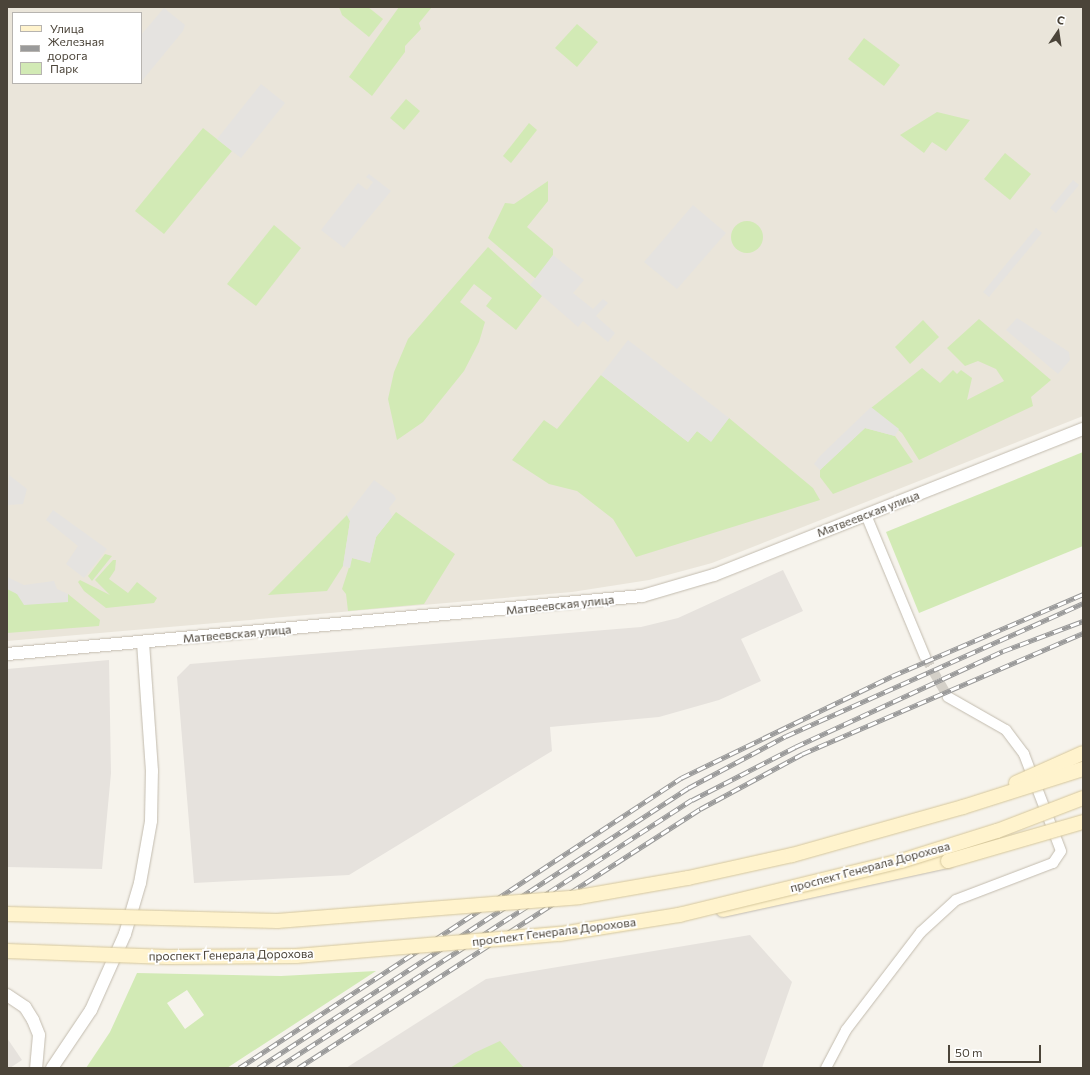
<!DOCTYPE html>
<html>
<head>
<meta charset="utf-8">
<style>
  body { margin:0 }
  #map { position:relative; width:1090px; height:1075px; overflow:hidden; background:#f6f3ec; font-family:Commissioner,sans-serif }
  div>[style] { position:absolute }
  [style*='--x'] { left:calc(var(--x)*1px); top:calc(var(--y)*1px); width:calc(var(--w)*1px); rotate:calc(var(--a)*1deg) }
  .residential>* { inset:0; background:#eae5da }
  .industrial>* { inset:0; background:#e6e2dd }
  .green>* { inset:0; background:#d2eab5 }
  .round { border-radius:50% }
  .parking>* { inset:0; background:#e5e3e0 }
  .minor-tunnel>* { height:10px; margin-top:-5px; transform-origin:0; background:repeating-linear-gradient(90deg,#d4d0c8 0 10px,transparent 0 15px) }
  .roads { filter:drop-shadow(0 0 1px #c2bbae) drop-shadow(0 0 1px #c2bbae) }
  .minor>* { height:10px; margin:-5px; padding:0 5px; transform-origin:5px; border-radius:5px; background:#fff }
  .tertiary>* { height:12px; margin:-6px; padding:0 6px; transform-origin:6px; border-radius:6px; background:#fff }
  .secondary>* { height:14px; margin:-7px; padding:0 7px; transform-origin:7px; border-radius:7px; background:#fff3cd }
  .rail>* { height:4.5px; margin-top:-2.25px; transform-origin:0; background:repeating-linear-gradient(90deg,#fff 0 9px,#9a9a9a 0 18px); box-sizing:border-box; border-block:1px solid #9a9a9a }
  .bridges { filter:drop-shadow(0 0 1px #d6c79b) drop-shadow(0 0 1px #d6c79b) }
  .secondary-bridge>* { height:14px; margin:-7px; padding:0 7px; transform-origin:7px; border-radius:7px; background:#fff3cd }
  span { translate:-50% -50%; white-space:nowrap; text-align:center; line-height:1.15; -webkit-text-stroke:3.5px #fff; paint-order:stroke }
  .street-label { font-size:12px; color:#4b4439 }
  .frame { position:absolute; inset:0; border:8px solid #4b4439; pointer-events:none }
  .legend { position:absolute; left:12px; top:12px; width:130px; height:72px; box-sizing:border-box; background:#fff; border:1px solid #b7b4b0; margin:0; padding:5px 7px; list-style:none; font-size:12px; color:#4b4439 }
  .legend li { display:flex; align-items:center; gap:8px; height:20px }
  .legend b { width:20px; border:1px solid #b7b4b0 }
  .north { position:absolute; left:1038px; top:12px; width:40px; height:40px; -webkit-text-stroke:3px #fff; paint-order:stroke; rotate:13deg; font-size:11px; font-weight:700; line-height:16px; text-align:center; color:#4b4439 }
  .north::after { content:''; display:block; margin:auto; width:14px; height:18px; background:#4b4439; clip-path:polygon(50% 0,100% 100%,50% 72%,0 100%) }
  .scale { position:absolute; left:948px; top:1045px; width:93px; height:18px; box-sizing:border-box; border:2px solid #4b4439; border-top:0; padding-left:5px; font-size:12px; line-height:14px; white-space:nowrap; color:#4b4439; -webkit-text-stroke:3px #fff; paint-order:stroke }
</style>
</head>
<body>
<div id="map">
  <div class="residential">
    <i style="clip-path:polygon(evenodd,7px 7px,1083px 7px,1083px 416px,712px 563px,649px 580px,572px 592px,7px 641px,7px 7px,13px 13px,141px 13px,141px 83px,13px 83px,13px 13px)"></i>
  </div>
  <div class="industrial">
    <i style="clip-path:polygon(783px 570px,803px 611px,741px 639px,761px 681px,719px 700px,659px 717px,550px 727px,552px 751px,349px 875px,194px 883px,177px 677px,190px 664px,641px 627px,678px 618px)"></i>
    <i style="clip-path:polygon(109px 660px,111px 773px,102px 869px,7px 867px,7px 669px)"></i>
    <i style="clip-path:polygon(750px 935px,792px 982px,762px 1068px,346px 1068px,486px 979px)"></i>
    <i style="clip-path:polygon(7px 1038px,22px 1060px,10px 1068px,7px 1068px)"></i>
  </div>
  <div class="green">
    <i style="clip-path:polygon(339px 7px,368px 7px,383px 19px,369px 37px,342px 15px)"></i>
    <i style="clip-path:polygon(399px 7px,432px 7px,419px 23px,421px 29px,405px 46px,405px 52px,372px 96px,349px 77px)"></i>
    <i style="clip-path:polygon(577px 24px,598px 42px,577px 67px,555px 48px)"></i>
    <i style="clip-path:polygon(864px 38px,900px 65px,884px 86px,848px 59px)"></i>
    <i style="clip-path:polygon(406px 99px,420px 111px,404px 130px,390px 118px)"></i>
    <i style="clip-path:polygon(937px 112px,970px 120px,946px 151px,932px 142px,924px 153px,900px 135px)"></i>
    <i style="clip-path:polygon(529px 123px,537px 130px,511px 163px,503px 156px)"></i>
    <i style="clip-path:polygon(203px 128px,232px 151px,164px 234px,135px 211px)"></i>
    <i style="clip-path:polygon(1005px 153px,1031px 174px,1010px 200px,984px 179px)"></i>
    <i style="clip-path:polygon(548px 181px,548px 201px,527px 227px,553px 249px,553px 255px,536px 279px,488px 238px,505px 203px,514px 204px)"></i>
    <i class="round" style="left:731px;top:221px;width:32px;height:32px"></i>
    <i style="clip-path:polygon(274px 225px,301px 248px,256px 306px,227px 284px)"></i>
    <i style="clip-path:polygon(488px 247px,542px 296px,516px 330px,486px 306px,492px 298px,474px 284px,460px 302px,485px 322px,479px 342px,464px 371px,423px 422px,397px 440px,388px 399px,394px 372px,408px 339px)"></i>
    <i style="clip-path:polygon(979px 319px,1051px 380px,1031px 397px,1033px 406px,919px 460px,902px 433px,871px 408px,922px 368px,940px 383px,953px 370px,957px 374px,961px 370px,972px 378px,967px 400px,1004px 381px,996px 369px,978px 361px,965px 366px,947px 348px)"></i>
    <i style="clip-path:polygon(923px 320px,939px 337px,910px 364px,895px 347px)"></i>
    <i style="clip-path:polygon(601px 375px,688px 442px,697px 431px,711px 441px,729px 418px,813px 488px,820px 500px,636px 557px,613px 519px,577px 491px,549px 484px,512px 460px,544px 420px,557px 429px)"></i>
    <i style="clip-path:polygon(865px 428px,895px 436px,913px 462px,833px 494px,820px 477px,820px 470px)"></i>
    <i style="clip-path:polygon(1083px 452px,1083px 546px,919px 613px,886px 532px)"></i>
    <i style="clip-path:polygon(396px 512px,455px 554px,424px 604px,348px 611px,346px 594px,342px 589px,352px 558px,370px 562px,376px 537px)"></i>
    <i style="clip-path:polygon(347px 515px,350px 521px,343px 566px,327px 591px,268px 595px)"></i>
    <i style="clip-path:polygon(105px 554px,112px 556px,92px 581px,88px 576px)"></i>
    <i style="clip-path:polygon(113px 560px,116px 560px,115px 570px,109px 579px,128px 593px,137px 582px,157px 598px,154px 603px,106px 608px,84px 591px,78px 582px,80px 580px,110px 595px,95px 580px)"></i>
    <i style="clip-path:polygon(10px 588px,17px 594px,68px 602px,68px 594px,100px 620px,99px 626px,7px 633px,7px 589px)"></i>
    <i style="clip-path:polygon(evenodd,376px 971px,227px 1068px,86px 1068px,110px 1032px,137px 973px,281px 976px,376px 971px,187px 990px,204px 1015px,185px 1029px,167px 1003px,187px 990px)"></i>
    <i style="clip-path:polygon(500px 1041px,524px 1068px,450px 1068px,474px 1053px)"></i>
  </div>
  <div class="parking">
    <i style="clip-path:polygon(164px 8px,185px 25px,183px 31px,141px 82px,141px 35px)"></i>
    <i style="clip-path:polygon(261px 84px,285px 103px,241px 158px,217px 139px)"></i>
    <i style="clip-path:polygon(369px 174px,391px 191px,344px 248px,321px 230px,358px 183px,367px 190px,373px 182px,366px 177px)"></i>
    <i style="clip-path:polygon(1073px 180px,1079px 185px,1056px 213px,1050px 208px)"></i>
    <i style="clip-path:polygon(693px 205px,726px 233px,677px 289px,644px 262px)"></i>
    <i style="clip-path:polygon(1036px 228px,1042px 233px,989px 297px,983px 292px)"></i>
    <i style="clip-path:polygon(553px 255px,584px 280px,573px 293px,593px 309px,603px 299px,608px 303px,596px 316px,615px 333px,608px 342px,583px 321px,578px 327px,530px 285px)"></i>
    <i style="clip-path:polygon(1017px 318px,1069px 352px,1070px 360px,1058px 374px,1006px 330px)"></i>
    <i style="clip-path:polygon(628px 340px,729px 418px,711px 442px,697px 431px,688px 442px,601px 375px)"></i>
    <i style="clip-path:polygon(871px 407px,899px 429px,895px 436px,865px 428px,820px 470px,814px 464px,820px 456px)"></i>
    <i style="clip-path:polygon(9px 475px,27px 489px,23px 504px,7px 505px)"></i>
    <i style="clip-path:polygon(374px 480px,394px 495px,396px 499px,389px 508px,392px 517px,376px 537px,370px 563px,352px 558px,350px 568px,343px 566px,350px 521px,347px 515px)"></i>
    <i style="clip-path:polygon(53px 510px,107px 549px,84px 578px,66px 564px,78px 546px,46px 520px)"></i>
    <i style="clip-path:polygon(7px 577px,24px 585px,54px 581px,57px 589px,68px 594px,68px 602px,24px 605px,17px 594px,7px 589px)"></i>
  </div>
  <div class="minor-tunnel">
    <i style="--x:925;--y:657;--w:46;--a:60.1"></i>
  </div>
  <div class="roads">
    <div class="minor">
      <i style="--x:866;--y:515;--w:154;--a:67.4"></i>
      <i style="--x:826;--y:1068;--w:43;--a:-62.2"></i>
      <i style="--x:846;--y:1030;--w:123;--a:-52.6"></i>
      <i style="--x:921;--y:932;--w:47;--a:-42.4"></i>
      <i style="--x:956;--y:900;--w:104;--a:-20.9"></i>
      <i style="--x:1053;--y:863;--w:14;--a:-56"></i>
      <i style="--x:1061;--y:851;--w:104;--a:-110.9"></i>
      <i style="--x:1024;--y:754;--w:30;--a:-127"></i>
      <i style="--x:1006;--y:730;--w:67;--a:-150.4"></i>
    </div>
    <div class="tertiary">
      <i style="--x:7;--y:654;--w:638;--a:-5.22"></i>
      <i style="--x:642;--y:596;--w:75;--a:-16.3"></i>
      <i style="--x:714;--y:575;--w:397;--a:-21.6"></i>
      <i style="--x:7;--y:995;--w:22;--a:34"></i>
      <i style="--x:25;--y:1007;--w:15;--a:58"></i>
      <i style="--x:33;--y:1020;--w:16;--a:68"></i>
      <i style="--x:39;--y:1035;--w:33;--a:95"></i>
      <i style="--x:52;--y:1068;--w:70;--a:-56.1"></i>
      <i style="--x:91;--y:1010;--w:83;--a:-65.9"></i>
      <i style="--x:125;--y:934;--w:53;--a:-73.6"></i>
      <i style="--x:140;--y:883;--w:63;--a:-79.9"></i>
      <i style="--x:151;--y:821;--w:50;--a:-88.9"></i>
      <i style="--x:152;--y:771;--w:129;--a:-94"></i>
    </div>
    <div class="secondary">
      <i style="--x:723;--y:910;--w:230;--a:-12.3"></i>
    </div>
  </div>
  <div class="rail">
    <i style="--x:239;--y:1068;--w:529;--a:-33.27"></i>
    <i style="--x:681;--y:778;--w:234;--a:-25.8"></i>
    <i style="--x:892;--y:676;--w:208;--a:-23.2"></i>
    <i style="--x:258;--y:1068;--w:513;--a:-33.07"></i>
    <i style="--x:688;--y:788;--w:111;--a:-28"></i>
    <i style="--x:786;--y:736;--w:325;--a:-24.1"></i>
    <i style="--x:277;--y:1068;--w:494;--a:-32.9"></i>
    <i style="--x:692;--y:800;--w:116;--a:-27.2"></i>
    <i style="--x:795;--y:747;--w:229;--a:-24.8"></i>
    <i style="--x:1003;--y:651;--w:85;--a:-20.6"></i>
    <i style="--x:298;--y:1068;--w:478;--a:-32.8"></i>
    <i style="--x:700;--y:809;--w:116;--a:-28.3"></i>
    <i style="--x:802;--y:754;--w:306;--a:-23.3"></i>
  </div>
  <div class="bridges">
    <div class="secondary-bridge">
      <i style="--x:1016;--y:783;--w:73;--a:-24.1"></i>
      <i style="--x:948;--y:861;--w:141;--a:-16.1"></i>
      <i style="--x:7;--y:914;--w:270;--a:1.5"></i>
      <i style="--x:277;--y:921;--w:303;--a:-4.5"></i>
      <i style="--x:579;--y:897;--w:111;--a:-9.9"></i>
      <i style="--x:688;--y:878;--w:107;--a:-12.5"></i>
      <i style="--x:792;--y:855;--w:178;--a:-15.7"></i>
      <i style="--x:963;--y:807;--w:126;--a:-17.6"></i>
      <i style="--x:7;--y:951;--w:161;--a:2.1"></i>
      <i style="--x:168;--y:957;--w:128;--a:-0.4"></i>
      <i style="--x:296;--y:956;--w:265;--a:-4.8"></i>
      <i style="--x:560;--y:934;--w:121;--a:-9.1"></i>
      <i style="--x:679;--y:915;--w:228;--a:-13.7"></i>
      <i style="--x:901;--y:861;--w:101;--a:-17.4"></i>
      <i style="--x:997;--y:831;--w:92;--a:-21"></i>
    </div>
  </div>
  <div class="street-label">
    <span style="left:868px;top:514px;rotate:-21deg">Матвеевская улица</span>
    <span style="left:560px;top:605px;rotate:-6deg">Матвеевская улица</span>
    <span style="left:237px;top:634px;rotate:-5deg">Матвеевская улица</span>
    <span style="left:870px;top:867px;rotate:-15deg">проспект Генерала Дорохова</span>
    <span style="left:554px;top:932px;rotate:-7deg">проспект Генерала Дорохова</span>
    <span style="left:231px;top:955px;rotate:-1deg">проспект Генерала Дорохова</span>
  </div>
  <div class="frame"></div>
  <ul class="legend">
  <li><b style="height:5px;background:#fff3cd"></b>Улица</li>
  <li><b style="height:5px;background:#9a9a9a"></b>Железная дорога</li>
  <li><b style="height:11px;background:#d2eab5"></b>Парк</li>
  </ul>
  <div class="north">С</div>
  <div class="scale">50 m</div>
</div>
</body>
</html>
